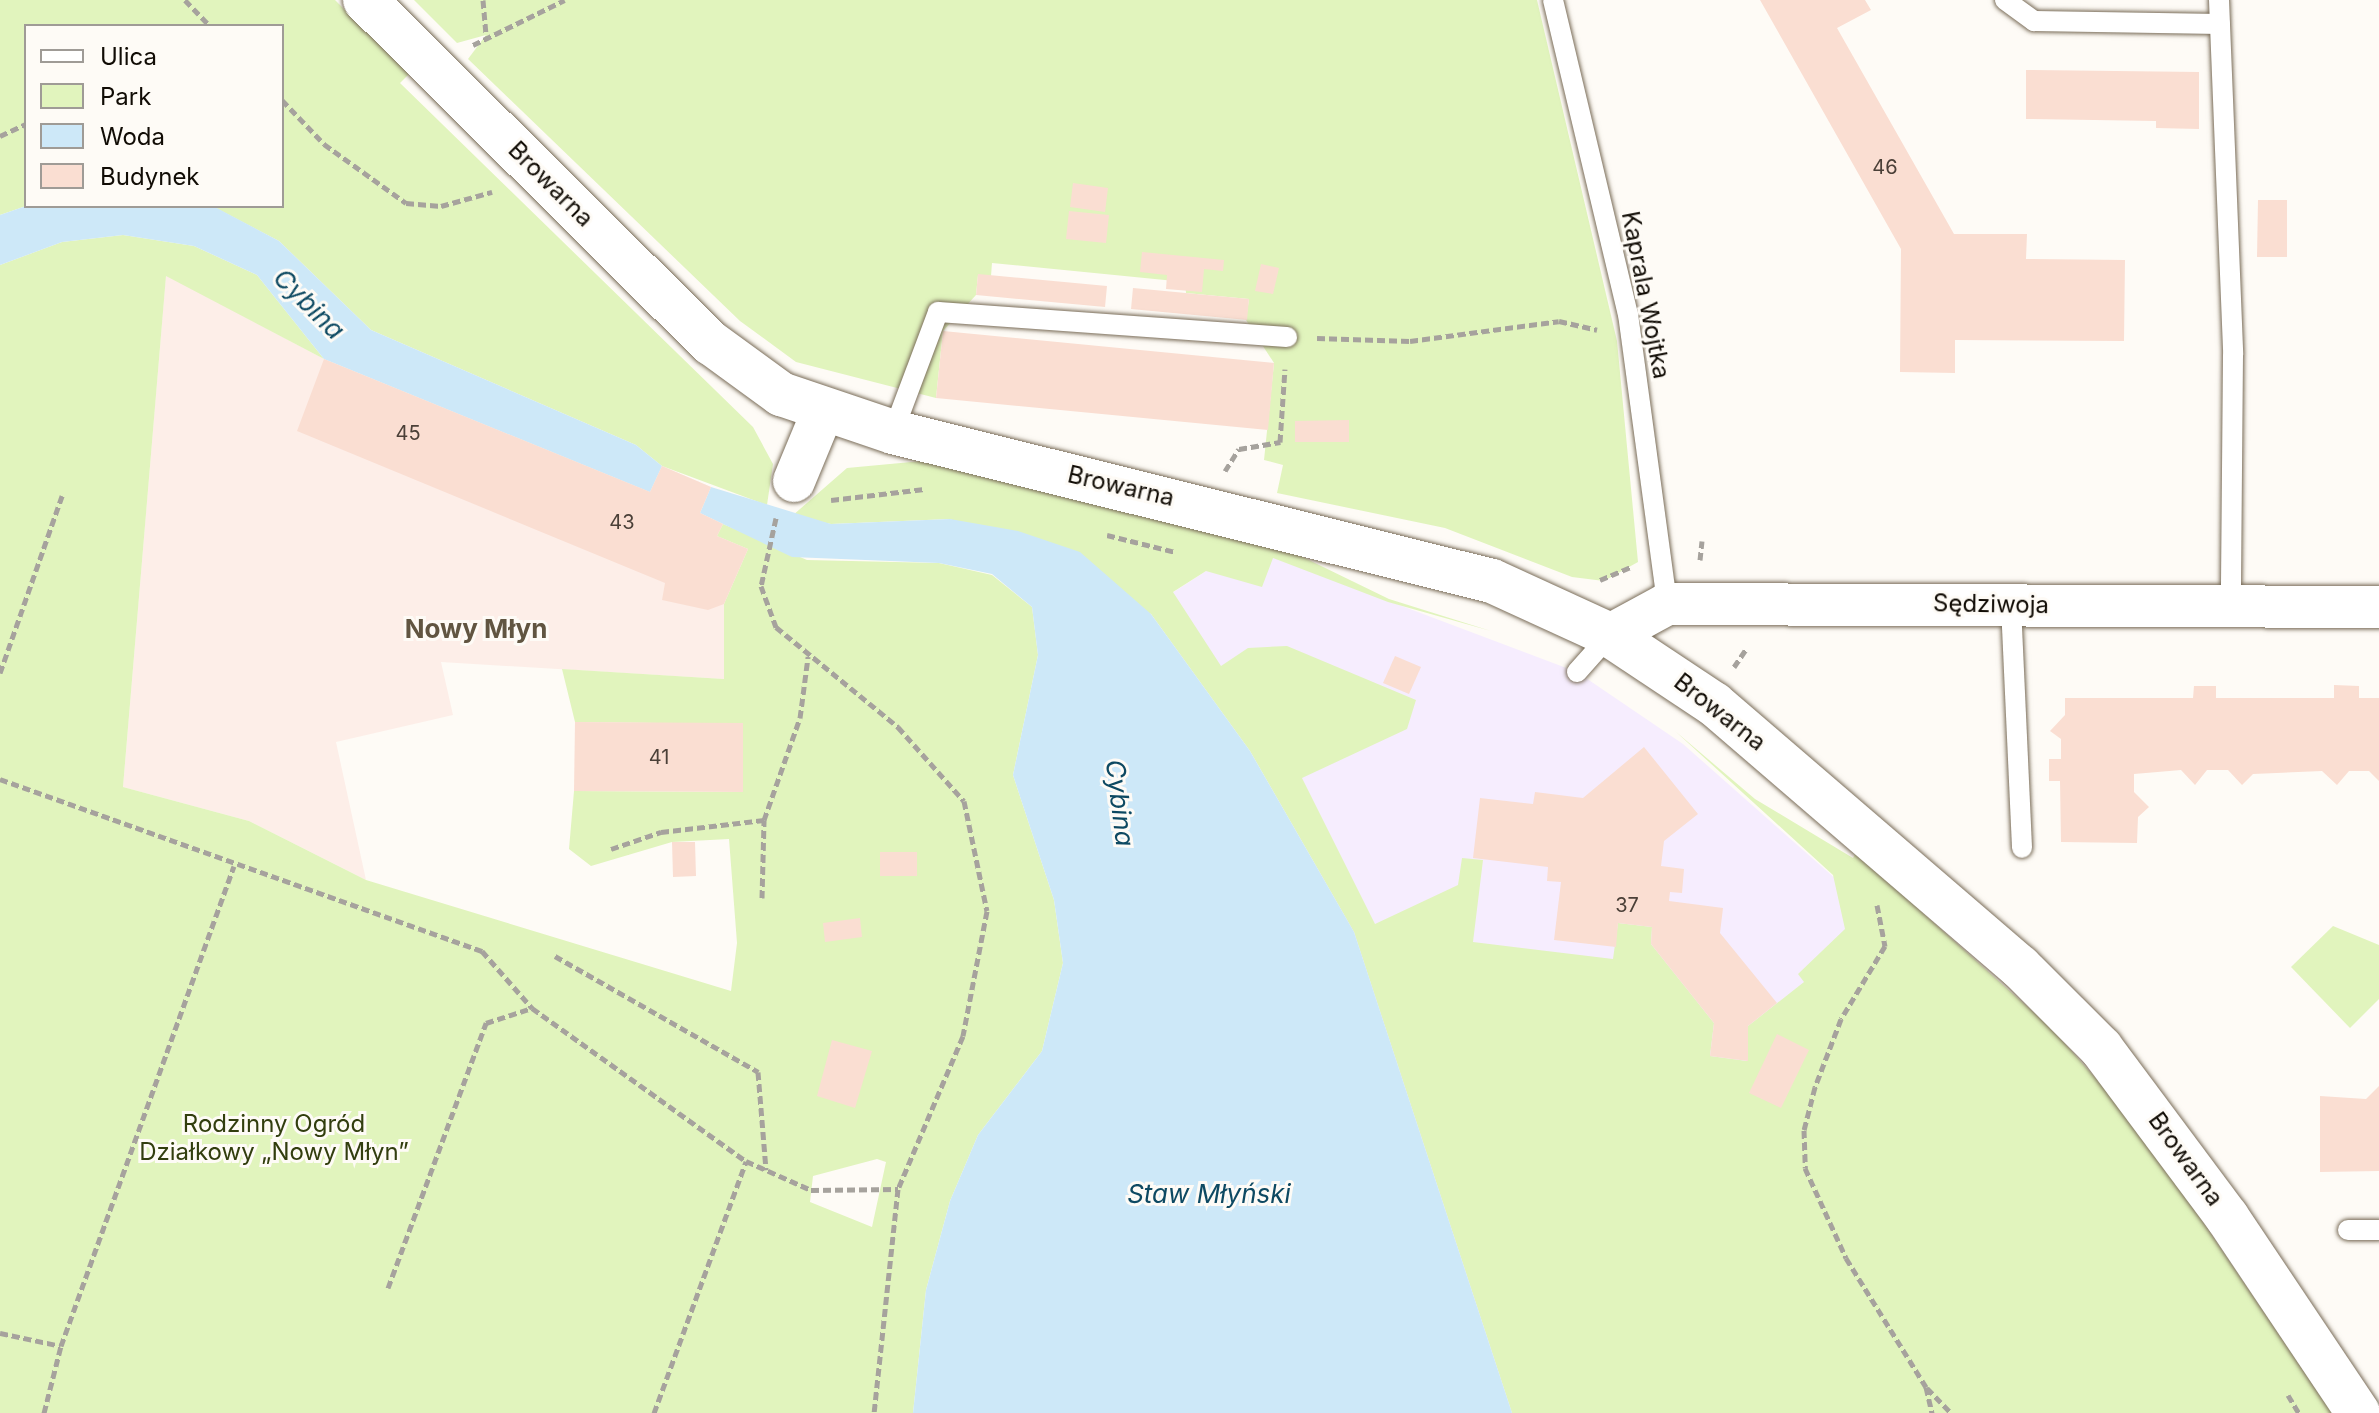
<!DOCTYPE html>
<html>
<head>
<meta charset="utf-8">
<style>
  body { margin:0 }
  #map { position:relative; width:2379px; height:1413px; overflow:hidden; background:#fefbf6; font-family:Inter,sans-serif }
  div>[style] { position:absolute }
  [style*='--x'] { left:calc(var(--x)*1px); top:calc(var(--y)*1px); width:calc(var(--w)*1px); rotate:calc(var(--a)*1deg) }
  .commercial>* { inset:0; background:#f6edfe }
  .industrial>* { inset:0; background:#fdeee8 }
  .green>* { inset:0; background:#e1f4bd }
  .water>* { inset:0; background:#cde8f8 }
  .building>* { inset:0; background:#faded2 }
  .path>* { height:5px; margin-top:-2.5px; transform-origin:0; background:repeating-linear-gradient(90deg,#a6a29d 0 8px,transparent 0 12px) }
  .roads { filter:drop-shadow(0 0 2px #7a6d59) drop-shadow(0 0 2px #7a6d59) }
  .lane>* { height:20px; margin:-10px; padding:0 10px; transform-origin:10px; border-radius:10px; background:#fff }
  .street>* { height:42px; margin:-21px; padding:0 21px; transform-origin:21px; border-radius:21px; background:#fff }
  .secondary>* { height:44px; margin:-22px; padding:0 22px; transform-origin:22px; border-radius:22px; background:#fff }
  span { translate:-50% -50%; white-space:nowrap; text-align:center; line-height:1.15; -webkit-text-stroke:6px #fefbf6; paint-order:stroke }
  .number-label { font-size:20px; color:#4b4038 }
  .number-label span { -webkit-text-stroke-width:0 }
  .street-label { font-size:24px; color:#110c05 }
  .park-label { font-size:24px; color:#323e0e }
  .water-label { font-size:26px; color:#0d4962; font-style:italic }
  .neighbourhood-label { font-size:26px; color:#615541; font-weight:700 }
  .legend { position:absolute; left:24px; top:24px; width:260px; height:184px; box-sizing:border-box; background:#fefbf6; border:2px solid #9f9b96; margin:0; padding:10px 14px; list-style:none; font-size:24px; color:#110c05 }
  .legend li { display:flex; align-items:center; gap:16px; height:40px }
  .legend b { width:40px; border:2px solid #9f9b96 }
</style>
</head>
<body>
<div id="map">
  <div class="commercial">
    <i style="clip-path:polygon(1272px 557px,1577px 672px,1683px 744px,1871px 910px,1512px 1413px,1354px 933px,1166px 597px,1206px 571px)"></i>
  </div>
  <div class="industrial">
    <i style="clip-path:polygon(166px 275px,324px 359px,650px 491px,662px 466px,711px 487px,700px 513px,723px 524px,718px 536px,748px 549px,724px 604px,724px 679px,441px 662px,453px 715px,336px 742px,366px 880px,249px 821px,123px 787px)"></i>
  </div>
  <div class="green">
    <i style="clip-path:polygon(0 0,335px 0,409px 74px,400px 83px,753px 427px,773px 464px,767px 505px,662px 466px,636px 445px,371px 330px,279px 241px,212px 206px,282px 206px,282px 26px,26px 26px,26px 206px,0 215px)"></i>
    <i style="clip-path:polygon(414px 0,1537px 0,1617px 341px,1638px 562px,1604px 581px,1572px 577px,1445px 528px,1277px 493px,1283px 465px,1264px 460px,1274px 363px,1246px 320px,1249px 299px,1186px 293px,1185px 282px,992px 263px,991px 276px,978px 275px,976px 295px,943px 331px,936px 398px,796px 362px,740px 321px,468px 59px,486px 35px,457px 43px)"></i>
    <i style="clip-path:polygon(evenodd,123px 235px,194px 246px,257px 275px,324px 359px,166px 276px,123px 787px,249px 821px,366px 880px,731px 991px,737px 943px,729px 839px,672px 842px,591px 866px,569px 849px,574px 791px,742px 792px,743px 724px,575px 722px,562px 669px,724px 679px,724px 604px,748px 549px,717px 536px,723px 524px,807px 560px,939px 563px,992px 575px,1032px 607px,1038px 655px,1013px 775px,1054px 900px,1063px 963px,1042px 1051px,978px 1135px,950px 1201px,926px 1290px,913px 1413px,0 1413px,0 265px,62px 242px,123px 235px,877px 1159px,886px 1162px,872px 1227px,810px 1202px,813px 1176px,877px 1159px)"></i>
    <i style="clip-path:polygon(922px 461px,1278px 545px,1389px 599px,1491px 631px,1388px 602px,1273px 558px,1262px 587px,1206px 571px,1173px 592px,1221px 666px,1248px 648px,1287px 646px,1416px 700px,1407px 729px,1302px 778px,1375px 924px,1458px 885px,1462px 858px,1483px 860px,1473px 942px,1613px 959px,1618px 923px,1652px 927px,1651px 944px,1714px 1023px,1710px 1056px,1747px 1061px,1748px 1026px,1804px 982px,1798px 974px,1845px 929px,1833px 875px,1675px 731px,1755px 799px,1853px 858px,1856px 853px,2051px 1028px,2138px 1126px,2332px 1413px,1512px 1413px,1354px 932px,1250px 751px,1151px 614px,950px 519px,831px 524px,792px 516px,847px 468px)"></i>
    <i style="clip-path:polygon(2333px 926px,2379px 945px,2379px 999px,2350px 1028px,2291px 967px)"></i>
  </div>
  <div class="water">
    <i style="clip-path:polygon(26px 206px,213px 206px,279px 241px,371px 330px,636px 445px,662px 466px,650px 492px,324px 359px,257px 275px,194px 246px,123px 235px,62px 242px,0 265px,0 215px)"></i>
    <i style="clip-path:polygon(711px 487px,831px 524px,950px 519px,1018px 531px,1080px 552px,1151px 614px,1250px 751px,1354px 932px,1512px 1413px,913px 1413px,926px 1290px,950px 1201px,978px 1135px,1042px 1051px,1063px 963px,1054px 900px,1013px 775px,1038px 655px,1032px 607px,992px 574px,939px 563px,792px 557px,700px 513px)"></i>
  </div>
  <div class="building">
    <i style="clip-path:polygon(1760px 0,1865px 0,1871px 10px,1837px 28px,1954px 234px,2027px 234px,2026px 259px,2125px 260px,2124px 341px,1955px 340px,1955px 373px,1900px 372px,1901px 249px)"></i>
    <i style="clip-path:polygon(2026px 70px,2199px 72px,2199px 129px,2156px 128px,2156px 121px,2026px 119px)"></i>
    <i style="clip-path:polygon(1073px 183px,1108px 188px,1105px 212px,1070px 207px)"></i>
    <i style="clip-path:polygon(2258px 200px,2287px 200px,2287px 257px,2257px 257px)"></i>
    <i style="clip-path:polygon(1069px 211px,1109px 215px,1106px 243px,1066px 239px)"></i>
    <i style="clip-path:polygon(1142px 252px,1224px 260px,1223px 271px,1204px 269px,1202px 292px,1166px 289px,1167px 275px,1140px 272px)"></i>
    <i style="clip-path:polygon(1261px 264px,1279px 268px,1273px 294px,1255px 291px)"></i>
    <i style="clip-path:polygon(978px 274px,1107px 286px,1105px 307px,976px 295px)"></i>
    <i style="clip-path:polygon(1133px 288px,1249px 299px,1247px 320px,1131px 309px)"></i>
    <i style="clip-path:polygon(943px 331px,1274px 363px,1268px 430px,936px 398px)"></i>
    <i style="clip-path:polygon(324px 359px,650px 492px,662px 466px,711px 487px,700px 513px,723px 524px,717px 536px,748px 549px,724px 604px,708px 610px,662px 600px,665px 583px,297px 431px)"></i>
    <i style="clip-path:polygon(1349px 420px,1349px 442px,1295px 442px,1295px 421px)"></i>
    <i style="clip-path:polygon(1395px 656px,1421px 667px,1409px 694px,1383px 683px)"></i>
    <i style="clip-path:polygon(2334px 685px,2359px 686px,2359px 698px,2379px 698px,2379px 781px,2369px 771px,2349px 771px,2337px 785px,2322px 771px,2253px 774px,2242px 785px,2228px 770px,2207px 770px,2195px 785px,2181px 770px,2134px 774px,2134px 792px,2149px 807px,2138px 817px,2137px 843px,2061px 842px,2060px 781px,2049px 781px,2049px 759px,2061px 759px,2061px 739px,2050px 731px,2065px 715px,2065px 698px,2193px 698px,2194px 686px,2216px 686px,2216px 698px,2334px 698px)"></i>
    <i style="clip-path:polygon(575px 722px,743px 723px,743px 792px,574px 791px)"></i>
    <i style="clip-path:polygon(1644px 747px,1698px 814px,1664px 841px,1661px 866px,1684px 869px,1682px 893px,1670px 892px,1669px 901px,1723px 908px,1720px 933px,1777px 1003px,1748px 1026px,1748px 1061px,1710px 1056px,1714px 1023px,1651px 944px,1652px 927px,1618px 923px,1616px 947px,1554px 940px,1561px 882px,1547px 881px,1548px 867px,1473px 858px,1480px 798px,1533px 804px,1535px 792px,1583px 798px)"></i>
    <i style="clip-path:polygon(672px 842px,695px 842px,696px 876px,673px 877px)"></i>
    <i style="clip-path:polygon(880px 852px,917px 852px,917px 876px,880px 876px)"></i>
    <i style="clip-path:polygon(860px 918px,862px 937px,825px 942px,823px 923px)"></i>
    <i style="clip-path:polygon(1777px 1034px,1809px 1050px,1781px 1108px,1749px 1093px)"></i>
    <i style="clip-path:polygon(832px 1040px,872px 1051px,855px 1108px,817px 1096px)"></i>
    <i style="clip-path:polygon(2379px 1086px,2379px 1171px,2320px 1172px,2320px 1096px,2366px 1099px)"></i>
  </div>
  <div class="path">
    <i style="--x:185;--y:0;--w:36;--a:46"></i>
    <i style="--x:483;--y:0;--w:36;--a:85"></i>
    <i style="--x:473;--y:45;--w:102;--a:-26.1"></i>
    <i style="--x:282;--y:100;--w:61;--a:46.3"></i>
    <i style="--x:324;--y:144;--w:101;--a:35.7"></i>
    <i style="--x:406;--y:203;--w:35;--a:5"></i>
    <i style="--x:441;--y:206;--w:53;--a:-15.4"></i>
    <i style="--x:0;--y:136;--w:29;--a:-25"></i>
    <i style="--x:1317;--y:338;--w:93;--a:1.8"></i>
    <i style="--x:1410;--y:341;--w:150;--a:-7.6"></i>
    <i style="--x:1559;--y:321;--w:39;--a:13"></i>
    <i style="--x:1225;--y:471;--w:26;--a:-58"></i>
    <i style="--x:1239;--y:449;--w:42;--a:-9.7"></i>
    <i style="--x:1280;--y:442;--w:73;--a:-86.1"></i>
    <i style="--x:831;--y:500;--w:94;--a:-6.7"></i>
    <i style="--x:776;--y:518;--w:70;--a:102.4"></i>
    <i style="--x:761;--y:586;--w:44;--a:69.9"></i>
    <i style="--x:776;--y:627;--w:158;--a:39.3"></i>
    <i style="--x:898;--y:727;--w:99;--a:48.3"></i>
    <i style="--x:964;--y:801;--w:112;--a:78.2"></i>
    <i style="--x:987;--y:911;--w:127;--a:100.9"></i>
    <i style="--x:963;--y:1036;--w:166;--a:113"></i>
    <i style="--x:898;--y:1189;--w:225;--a:96.1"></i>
    <i style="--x:1107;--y:535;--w:70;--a:14"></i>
    <i style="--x:1700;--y:560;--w:19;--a:-84"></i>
    <i style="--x:1600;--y:580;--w:34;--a:-23"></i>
    <i style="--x:1734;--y:667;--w:22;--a:-56"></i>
    <i style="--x:0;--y:673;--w:188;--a:-70.7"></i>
    <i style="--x:0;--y:779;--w:512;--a:19.64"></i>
    <i style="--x:482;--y:951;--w:76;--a:48.7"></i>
    <i style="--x:532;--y:1008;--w:263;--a:35.6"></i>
    <i style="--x:746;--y:1161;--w:71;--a:24"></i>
    <i style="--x:811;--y:1190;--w:87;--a:-0.7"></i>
    <i style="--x:611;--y:849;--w:53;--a:-18.8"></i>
    <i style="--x:661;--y:832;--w:104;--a:-6.6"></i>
    <i style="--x:764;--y:820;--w:108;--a:-70.6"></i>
    <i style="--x:800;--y:718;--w:62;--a:-82.5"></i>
    <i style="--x:762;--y:898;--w:78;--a:-88.5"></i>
    <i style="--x:1877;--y:905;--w:42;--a:79"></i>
    <i style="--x:1885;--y:946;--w:85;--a:121.1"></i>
    <i style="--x:1841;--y:1019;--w:73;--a:110.9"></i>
    <i style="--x:1815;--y:1087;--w:44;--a:104.3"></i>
    <i style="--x:1804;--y:1130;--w:38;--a:88"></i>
    <i style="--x:1805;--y:1168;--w:99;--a:65.5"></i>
    <i style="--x:1846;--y:1258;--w:152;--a:58.2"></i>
    <i style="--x:1926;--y:1387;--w:27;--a:77"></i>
    <i style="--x:555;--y:956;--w:234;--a:29.7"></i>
    <i style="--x:758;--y:1072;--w:98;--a:85.3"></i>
    <i style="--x:388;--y:1288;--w:283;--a:-69.7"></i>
    <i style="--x:486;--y:1023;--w:48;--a:-18.1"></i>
    <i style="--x:0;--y:1333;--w:62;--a:12"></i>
    <i style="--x:61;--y:1346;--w:510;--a:-70.18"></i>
    <i style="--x:1927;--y:1388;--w:35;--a:46"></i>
    <i style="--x:2288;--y:1395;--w:21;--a:59"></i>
    <i style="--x:44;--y:1413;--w:69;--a:-75.8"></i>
    <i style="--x:654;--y:1413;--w:268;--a:-69.9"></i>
  </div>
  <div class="roads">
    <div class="lane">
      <i style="--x:1553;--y:0;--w:323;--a:76.6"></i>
      <i style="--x:1628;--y:314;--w:293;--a:82.3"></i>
      <i style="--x:2005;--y:0;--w:36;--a:36"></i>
      <i style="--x:2034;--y:21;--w:186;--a:0.9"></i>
      <i style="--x:2219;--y:0;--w:355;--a:87.7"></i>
      <i style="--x:2233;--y:355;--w:253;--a:90.5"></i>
      <i style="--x:893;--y:432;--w:128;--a:-69.4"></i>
      <i style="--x:938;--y:312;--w:350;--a:4.1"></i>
      <i style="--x:2011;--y:605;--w:243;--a:87.4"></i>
      <i style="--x:1577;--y:672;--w:50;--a:-48.3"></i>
      <i style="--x:2348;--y:1230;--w:31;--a:0"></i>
    </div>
    <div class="street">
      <i style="--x:794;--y:481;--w:76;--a:-67.5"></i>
      <i style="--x:1610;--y:635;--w:65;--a:-28.5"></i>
      <i style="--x:1667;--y:604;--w:712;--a:0.24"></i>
    </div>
    <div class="secondary">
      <i style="--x:365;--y:0;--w:487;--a:44.8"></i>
      <i style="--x:711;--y:343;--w:87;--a:36.1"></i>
      <i style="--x:781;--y:394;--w:118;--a:18.7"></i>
      <i style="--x:893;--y:432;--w:617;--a:13.97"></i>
      <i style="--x:1492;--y:581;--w:130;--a:24.6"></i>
      <i style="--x:1610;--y:635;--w:125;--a:33.6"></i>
      <i style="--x:1714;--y:704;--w:403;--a:40.7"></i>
      <i style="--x:2020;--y:967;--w:115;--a:45"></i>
      <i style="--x:2101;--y:1048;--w:211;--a:53.3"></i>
      <i style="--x:2227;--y:1217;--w:236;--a:56.2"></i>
    </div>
  </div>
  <div class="number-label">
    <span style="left:1885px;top:167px">46</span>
    <span style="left:408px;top:433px">45</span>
    <span style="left:622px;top:522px">43</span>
    <span style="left:659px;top:757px">41</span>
    <span style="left:1627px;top:905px">37</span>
  </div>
  <div class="street-label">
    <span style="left:551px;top:184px;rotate:45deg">Browarna</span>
    <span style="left:1646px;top:295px;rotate:79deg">Kaprala Wojtka</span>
    <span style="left:1121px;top:486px;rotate:13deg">Browarna</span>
    <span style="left:1991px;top:604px;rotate:1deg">Sędziwoja</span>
    <span style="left:1720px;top:712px;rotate:38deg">Browarna</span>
    <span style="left:2186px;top:1159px;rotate:54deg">Browarna</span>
  </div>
  <div class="park-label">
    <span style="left:274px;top:1138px">Rodzinny Ogród<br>Działkowy „Nowy Młyn”</span>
  </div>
  <div class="water-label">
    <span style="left:309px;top:304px;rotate:45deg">Cybina</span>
    <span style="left:1120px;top:803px;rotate:83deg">Cybina</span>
    <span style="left:1209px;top:1194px">Staw Młyński</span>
  </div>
  <div class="neighbourhood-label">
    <span style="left:476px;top:629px">Nowy Młyn</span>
  </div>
  <ul class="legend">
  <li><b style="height:10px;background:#fff"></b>Ulica</li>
  <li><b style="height:22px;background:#e1f4bd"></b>Park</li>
  <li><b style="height:22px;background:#cde8f8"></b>Woda</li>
  <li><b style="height:22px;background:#faded2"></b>Budynek</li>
  </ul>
</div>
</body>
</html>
